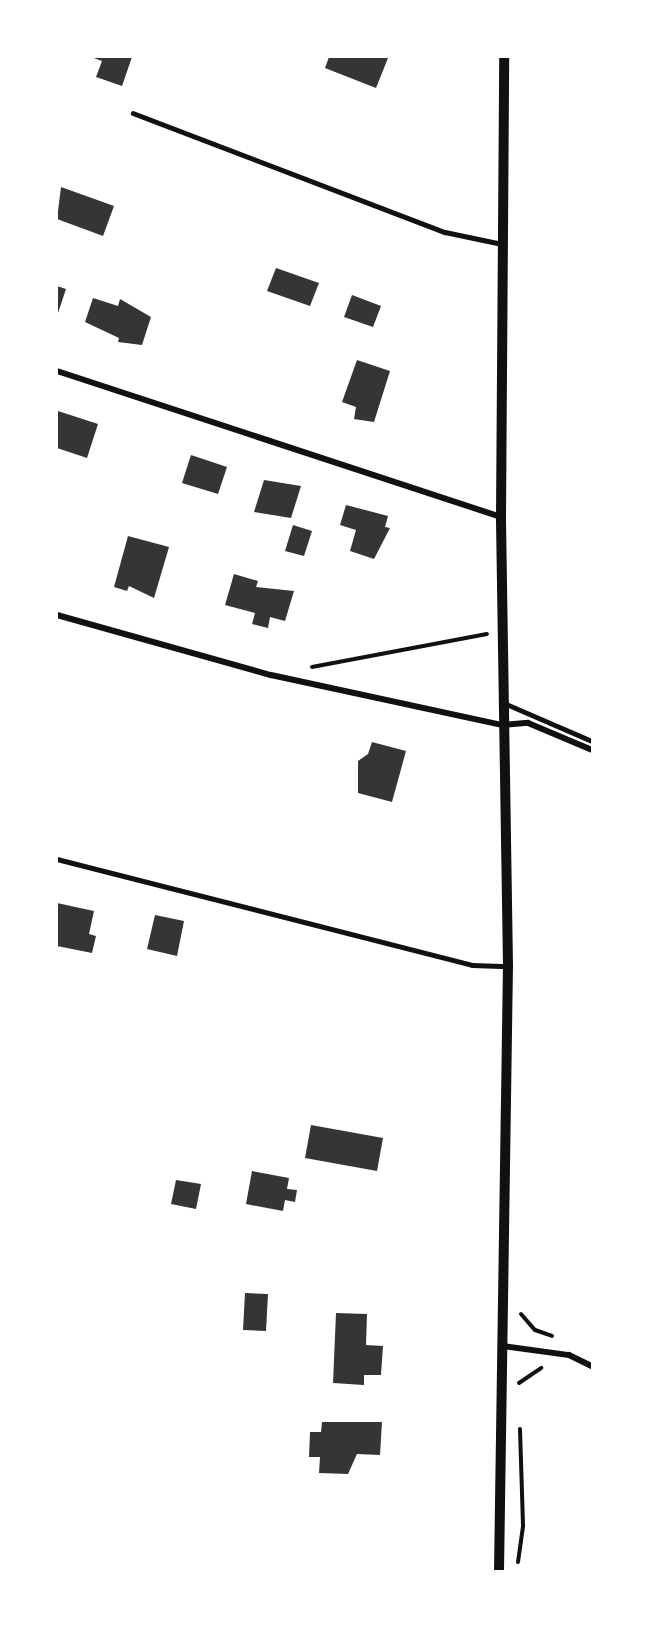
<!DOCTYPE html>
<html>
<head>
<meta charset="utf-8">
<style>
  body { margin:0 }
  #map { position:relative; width:649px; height:1628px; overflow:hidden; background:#fff; font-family:"Sofia Sans Condensed",sans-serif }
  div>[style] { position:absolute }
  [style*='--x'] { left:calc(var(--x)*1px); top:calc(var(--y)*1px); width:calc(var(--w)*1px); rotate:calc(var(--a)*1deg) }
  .building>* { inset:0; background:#353535 }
  .path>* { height:4px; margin:-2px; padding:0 2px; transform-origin:2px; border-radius:2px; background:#111 }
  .service>* { height:4.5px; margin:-2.25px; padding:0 2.25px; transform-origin:2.25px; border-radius:2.25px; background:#111 }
  .minor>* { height:6px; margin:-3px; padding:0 3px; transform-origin:3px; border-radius:3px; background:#111 }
  .tertiary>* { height:10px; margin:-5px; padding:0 5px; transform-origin:5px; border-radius:5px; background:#111 }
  span { translate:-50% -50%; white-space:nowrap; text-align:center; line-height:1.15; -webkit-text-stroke:6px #fff; paint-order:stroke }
  .frame { position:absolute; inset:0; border:58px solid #fff; pointer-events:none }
</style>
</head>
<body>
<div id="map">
  <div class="building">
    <i style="clip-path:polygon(91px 57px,132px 57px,122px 86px,96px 77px,102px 61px)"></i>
    <i style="clip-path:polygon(329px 57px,386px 57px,388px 58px,376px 88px,325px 68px)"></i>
    <i style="clip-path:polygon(61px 187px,114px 206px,103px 236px,57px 219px)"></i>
    <i style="clip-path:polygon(276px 268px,319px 283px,310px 306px,267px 291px)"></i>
    <i style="clip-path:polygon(57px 286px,66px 289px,57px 316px)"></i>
    <i style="clip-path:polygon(352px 295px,381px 306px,373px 327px,344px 317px)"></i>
    <i style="clip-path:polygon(93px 298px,118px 306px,120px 299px,151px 317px,142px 345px,118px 342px,119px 338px,85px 322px)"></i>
    <i style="clip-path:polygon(357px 360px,390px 371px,374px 422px,354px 419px,356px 407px,342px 402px)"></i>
    <i style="clip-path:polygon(58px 411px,98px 424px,87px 458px,57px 448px)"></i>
    <i style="clip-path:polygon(191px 455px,227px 467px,218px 494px,182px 483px)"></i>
    <i style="clip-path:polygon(264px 480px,301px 486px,291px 518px,254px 512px)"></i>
    <i style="clip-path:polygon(346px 505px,388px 516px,385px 527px,390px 528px,374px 559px,350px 551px,356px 530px,340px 525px)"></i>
    <i style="clip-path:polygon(293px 525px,312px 531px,304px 556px,285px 551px)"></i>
    <i style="clip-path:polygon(128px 536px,169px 547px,154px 598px,129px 586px,127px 591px,114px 587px)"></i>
    <i style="clip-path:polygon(234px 574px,258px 581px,256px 587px,294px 591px,285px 621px,270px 617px,268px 628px,252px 624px,255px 613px,225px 605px)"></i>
    <i style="clip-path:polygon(372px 742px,406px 751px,392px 802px,358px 793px,358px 761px,368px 754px)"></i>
    <i style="clip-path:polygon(57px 903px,94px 911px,89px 934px,96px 936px,92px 953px,57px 946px)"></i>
    <i style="clip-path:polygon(155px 915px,184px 921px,177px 956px,147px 949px)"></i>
    <i style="clip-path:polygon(311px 1125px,383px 1138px,377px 1171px,305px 1158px)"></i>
    <i style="clip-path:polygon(252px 1171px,289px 1178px,287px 1189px,297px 1190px,295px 1202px,285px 1200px,283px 1211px,246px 1204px)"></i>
    <i style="clip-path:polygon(176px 1180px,201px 1184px,196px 1209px,171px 1204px)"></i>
    <i style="clip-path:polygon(245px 1293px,268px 1294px,266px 1331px,243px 1330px)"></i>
    <i style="clip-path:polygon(336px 1313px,367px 1314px,366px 1345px,383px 1346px,381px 1375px,364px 1375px,364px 1385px,333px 1383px)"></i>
    <i style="clip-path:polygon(322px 1422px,382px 1422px,380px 1455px,357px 1454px,348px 1474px,319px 1473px,320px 1457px,309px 1457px,310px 1432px,321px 1432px)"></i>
  </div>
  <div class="path">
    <i style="--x:312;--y:667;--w:178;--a:-10.7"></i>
    <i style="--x:521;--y:1314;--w:21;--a:49"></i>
    <i style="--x:535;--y:1330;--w:18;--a:19"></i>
    <i style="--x:519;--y:1383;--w:27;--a:-34"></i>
    <i style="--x:518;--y:1562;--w:37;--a:-82"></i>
    <i style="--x:523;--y:1525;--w:96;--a:-91.8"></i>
  </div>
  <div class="service">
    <i style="--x:133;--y:113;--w:334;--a:20.9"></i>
    <i style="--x:445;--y:232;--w:58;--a:11.9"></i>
    <i style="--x:504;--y:703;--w:96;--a:23.4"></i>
    <i style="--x:57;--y:859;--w:428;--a:14.3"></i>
    <i style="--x:472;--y:965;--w:36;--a:2"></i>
  </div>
  <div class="minor">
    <i style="--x:57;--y:371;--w:467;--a:18.2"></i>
    <i style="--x:57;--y:615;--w:222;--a:15.7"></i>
    <i style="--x:271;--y:675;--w:237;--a:12.2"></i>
    <i style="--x:503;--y:725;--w:25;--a:-5"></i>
    <i style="--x:528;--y:723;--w:69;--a:22.9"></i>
    <i style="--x:502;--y:1346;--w:68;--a:7.7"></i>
    <i style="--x:569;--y:1355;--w:25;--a:26"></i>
  </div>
  <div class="tertiary">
    <i style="--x:499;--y:1571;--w:605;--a:-89.15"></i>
    <i style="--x:508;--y:966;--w:449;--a:-90.9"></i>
    <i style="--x:501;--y:517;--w:460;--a:-89.6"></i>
  </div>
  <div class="frame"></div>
</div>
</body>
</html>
